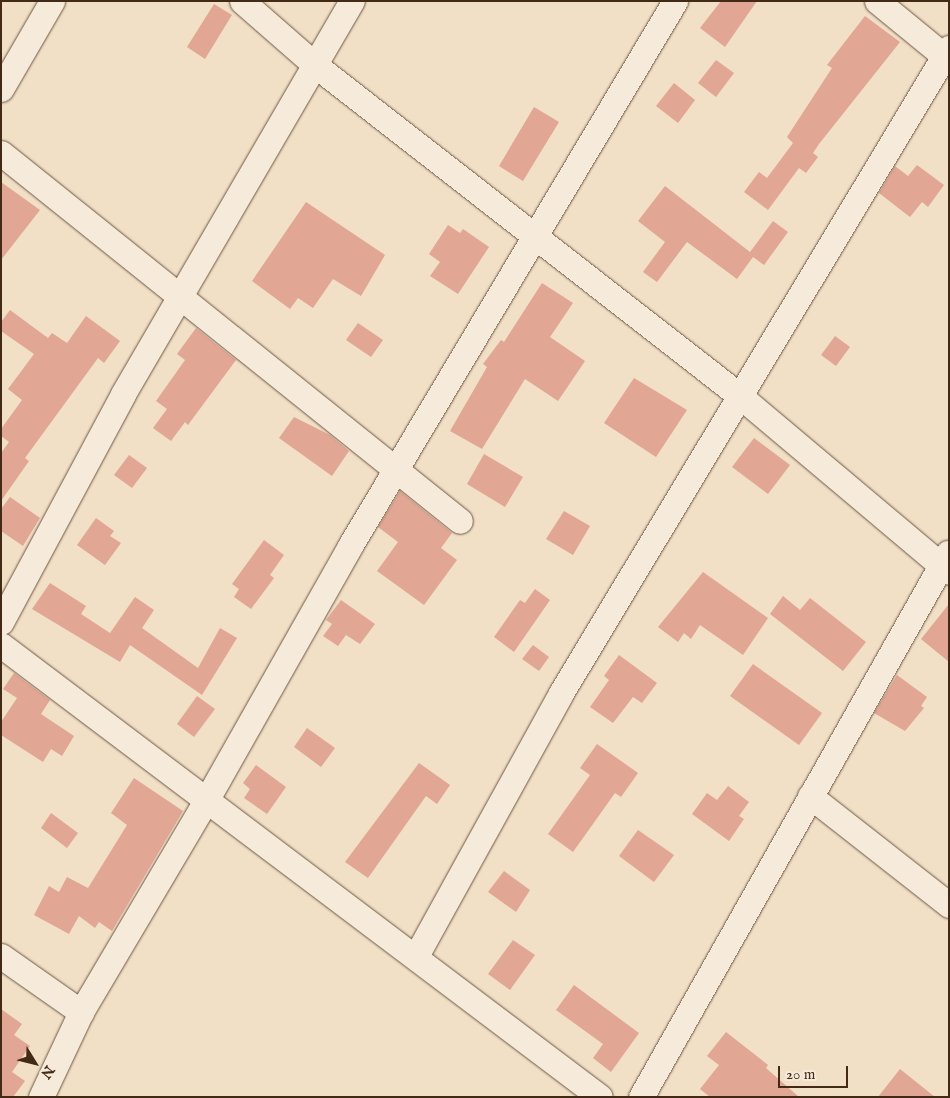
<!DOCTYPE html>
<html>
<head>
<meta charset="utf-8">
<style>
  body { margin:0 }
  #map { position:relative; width:950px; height:1098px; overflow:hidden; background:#f1dfc6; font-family:"IM FELL English",serif }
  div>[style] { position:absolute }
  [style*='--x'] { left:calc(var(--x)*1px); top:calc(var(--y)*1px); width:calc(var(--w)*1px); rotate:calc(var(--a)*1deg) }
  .building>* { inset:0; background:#e1a694 }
  .roads { filter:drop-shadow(0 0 1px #6e5742) drop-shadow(0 0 1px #6e5742) }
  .minor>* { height:25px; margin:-12.5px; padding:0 12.5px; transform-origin:12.5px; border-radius:12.5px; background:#f6eada }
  span { translate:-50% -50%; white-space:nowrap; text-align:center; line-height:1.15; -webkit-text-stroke:4px #f6eada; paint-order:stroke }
  .frame { position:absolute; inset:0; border:2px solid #432a16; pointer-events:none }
  .north { position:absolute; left:10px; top:1038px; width:50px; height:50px; -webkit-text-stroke:4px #f6eada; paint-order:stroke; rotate:126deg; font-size:14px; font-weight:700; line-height:20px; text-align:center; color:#432a16 }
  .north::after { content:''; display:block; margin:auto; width:18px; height:22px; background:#432a16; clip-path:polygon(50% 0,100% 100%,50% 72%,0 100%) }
  .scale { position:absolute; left:778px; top:1066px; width:70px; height:22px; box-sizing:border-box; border:2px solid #432a16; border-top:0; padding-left:6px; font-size:15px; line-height:18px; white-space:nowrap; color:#432a16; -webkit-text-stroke:4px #f6eada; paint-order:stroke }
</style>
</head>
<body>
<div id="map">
  <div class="building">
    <i style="clip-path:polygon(721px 1px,757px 1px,725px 47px,700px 28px)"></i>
    <i style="clip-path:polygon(214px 4px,232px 15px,205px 59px,187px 47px)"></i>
    <i style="clip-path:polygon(865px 16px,900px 42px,819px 144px,813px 153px,818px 157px,806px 173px,799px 168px,768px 210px,744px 192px,759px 172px,767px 178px,793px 143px,787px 137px,832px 68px,827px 65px)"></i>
    <i style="clip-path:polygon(716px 60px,734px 73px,716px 97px,698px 83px)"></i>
    <i style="clip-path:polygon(674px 83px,695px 100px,678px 123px,656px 106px)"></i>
    <i style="clip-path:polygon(534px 107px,559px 122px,523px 181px,499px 166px)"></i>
    <i style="clip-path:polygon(917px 165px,944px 185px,928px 207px,922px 202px,910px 217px,879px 193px,895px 166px,908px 176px)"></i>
    <i style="clip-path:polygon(1px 182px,40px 210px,1px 260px)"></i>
    <i style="clip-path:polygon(665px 186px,750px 252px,773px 221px,788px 232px,764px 265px,753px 257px,737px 279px,687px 242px,657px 282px,643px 272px,665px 242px,638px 221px)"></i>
    <i style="clip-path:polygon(306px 202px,385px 255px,361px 296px,333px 279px,313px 308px,298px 298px,290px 309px,252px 281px)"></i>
    <i style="clip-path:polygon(448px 225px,460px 233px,463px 229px,489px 247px,458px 294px,430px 276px,440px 262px,429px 254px)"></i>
    <i style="clip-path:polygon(542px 283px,573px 303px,550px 337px,585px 361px,558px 401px,525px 379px,482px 449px,450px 431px,487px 367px,483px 364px,501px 340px,504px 342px)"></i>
    <i style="clip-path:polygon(10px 310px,48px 338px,52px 333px,67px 343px,86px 316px,120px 341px,104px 363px,98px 358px,25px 458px,29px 461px,1px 501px,1px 453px,9px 442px,1px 436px,1px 429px,22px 400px,8px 389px,34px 354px,1px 331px,1px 322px)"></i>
    <i style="clip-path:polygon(358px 323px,383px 340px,371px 357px,346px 340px)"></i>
    <i style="clip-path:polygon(196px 328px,236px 360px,188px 425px,185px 422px,171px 441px,153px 428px,167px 409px,156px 401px,185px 360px,177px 354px)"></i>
    <i style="clip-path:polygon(835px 336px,850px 347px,836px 366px,821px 355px)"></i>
    <i style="clip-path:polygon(634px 378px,687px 410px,656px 457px,604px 423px)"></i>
    <i style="clip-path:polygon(294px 417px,330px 435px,349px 451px,332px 476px,279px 438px)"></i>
    <i style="clip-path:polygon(754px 438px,790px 465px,768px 494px,732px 467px)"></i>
    <i style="clip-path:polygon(484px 454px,523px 477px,505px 507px,467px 484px)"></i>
    <i style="clip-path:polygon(129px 455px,147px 468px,132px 488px,114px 475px)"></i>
    <i style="clip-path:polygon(400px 491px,452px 533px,441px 548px,457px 560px,424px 605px,377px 571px,398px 542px,378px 527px)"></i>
    <i style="clip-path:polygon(10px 497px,40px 518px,23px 546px,1px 531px,1px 509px)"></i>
    <i style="clip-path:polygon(564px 511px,590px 526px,573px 555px,546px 539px)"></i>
    <i style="clip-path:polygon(96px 518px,114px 531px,110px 536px,121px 543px,105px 565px,77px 545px)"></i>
    <i style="clip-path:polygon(264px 540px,284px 555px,270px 575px,274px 578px,251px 609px,234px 597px,239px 589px,232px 584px)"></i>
    <i style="clip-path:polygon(703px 572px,768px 618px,743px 655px,700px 625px,691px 639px,684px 633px,678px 642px,658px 627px)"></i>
    <i style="clip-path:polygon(50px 583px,86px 606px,81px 614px,110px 633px,135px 597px,154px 610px,142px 628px,198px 668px,220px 628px,237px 638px,202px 695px,130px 645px,120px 662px,32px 609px)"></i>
    <i style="clip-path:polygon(535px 589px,550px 600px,514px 652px,494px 637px,520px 600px,525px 603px)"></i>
    <i style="clip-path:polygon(783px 596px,800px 610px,810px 598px,866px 642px,843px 671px,770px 614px)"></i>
    <i style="clip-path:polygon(341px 600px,375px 624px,360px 644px,346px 635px,338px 646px,323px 636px,332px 624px,326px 620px)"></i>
    <i style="clip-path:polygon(949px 604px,949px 662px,921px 639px)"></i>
    <i style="clip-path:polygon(533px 645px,549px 657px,539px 671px,522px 659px)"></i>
    <i style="clip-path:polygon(619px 655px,657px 683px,642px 703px,633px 697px,613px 723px,590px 707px,609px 680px,604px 676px)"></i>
    <i style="clip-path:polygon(753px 664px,822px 713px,799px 745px,730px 696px)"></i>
    <i style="clip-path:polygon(14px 673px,50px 700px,41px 714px,74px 736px,62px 756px,51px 749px,43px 762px,1px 735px,1px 722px,17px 698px,3px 689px)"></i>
    <i style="clip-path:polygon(897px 675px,927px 697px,921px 706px,924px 708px,905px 731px,874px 713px)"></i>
    <i style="clip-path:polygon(197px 696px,215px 709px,194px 737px,177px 724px)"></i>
    <i style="clip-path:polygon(307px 728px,335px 748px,321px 767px,294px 747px)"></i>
    <i style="clip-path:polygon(597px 744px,638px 773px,621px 797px,615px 793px,573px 852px,548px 834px,590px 775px,580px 768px)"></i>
    <i style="clip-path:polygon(419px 763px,450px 785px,437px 804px,426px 796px,368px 878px,345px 862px)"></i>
    <i style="clip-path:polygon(256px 765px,286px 787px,267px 814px,244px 798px,250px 789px,243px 783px)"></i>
    <i style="clip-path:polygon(134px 778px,183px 811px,112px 931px,99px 922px,95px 928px,79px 916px,69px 934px,34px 915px,49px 886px,59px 892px,67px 877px,88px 888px,127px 825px,111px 813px)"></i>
    <i style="clip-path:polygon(728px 786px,749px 802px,739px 816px,744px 819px,729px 841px,692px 814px,707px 793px,717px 800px)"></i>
    <i style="clip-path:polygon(51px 813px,78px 833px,67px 848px,41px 828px)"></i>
    <i style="clip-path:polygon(638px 830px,674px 855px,654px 882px,619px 856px)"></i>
    <i style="clip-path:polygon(504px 871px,530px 890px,516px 912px,488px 892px)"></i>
    <i style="clip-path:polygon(513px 940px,535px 955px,510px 990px,488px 974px)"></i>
    <i style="clip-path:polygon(574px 985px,639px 1033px,611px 1072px,593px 1058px,603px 1044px,556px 1010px)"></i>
    <i style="clip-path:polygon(1px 1009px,22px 1024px,14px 1035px,30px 1046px,12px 1072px,25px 1081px,13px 1097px,1px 1097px)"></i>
    <i style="clip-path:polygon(726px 1032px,768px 1065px,766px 1068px,799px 1097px,710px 1097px,700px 1089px,719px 1065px,707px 1056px)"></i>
    <i style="clip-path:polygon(900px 1069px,935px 1097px,878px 1097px)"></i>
  </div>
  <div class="roads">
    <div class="minor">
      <i style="--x:242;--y:1;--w:97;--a:41.2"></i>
      <i style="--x:315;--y:65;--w:539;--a:37.91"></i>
      <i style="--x:740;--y:396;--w:273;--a:40.1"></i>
      <i style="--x:877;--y:1;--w:93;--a:39.3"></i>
      <i style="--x:1;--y:89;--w:102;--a:-59.9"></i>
      <i style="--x:1;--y:153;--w:588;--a:38.72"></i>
      <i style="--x:1;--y:622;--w:259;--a:-61.8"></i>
      <i style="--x:123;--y:394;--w:455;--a:-59.8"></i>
      <i style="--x:1;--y:645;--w:750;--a:37.04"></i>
      <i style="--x:810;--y:796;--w:177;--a:38.1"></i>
      <i style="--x:1;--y:956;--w:98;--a:35"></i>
      <i style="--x:416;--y:956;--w:300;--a:-61.1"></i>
      <i style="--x:561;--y:693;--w:753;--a:-58.97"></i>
      <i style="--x:41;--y:1097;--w:94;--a:-64.8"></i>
      <i style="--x:81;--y:1012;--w:247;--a:-59.4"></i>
      <i style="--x:207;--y:799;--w:291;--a:-60.5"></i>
      <i style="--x:350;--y:546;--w:635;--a:-59.19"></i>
      <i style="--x:641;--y:1097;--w:625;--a:-60.56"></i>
    </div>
  </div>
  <div class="frame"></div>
  <div class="north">N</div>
  <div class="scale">20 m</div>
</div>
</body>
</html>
